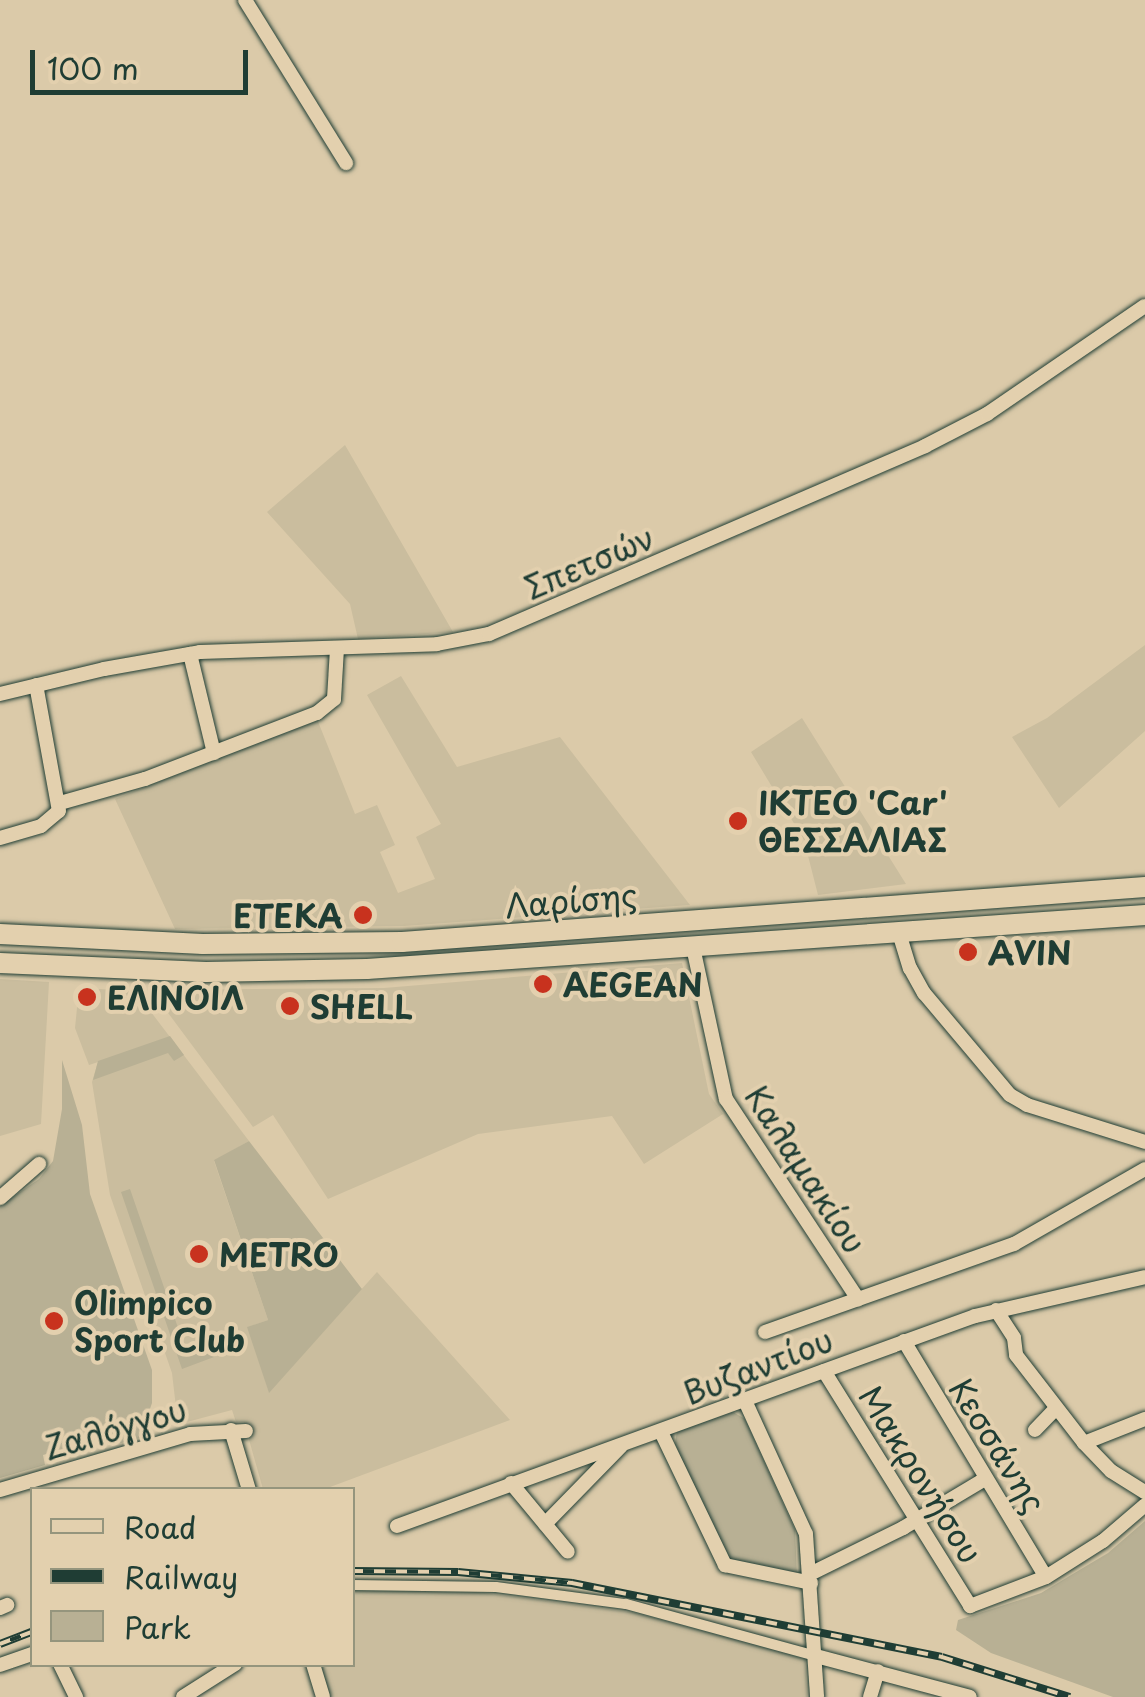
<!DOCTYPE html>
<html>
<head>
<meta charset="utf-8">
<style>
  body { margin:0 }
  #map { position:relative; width:1145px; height:1697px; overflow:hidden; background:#dbcaa9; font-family:"Playpen Sans",sans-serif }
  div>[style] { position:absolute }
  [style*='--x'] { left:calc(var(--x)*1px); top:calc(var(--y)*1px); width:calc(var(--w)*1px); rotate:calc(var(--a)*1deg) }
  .built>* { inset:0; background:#cabd9e }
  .green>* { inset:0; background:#b8b094 }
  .roads { filter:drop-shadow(0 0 2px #1f3d34) drop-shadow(0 0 2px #1f3d34) }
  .pedestrian>* { height:10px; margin:-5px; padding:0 5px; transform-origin:5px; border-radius:5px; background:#e3d0ae }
  .minor>* { height:14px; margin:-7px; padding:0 7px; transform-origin:7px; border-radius:7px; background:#e3d0ae }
  .primary>* { height:20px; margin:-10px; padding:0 10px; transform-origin:10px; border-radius:10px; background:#e3d0ae }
  .rail>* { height:8px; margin-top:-4px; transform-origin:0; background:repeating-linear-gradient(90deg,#e3d0ae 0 11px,#1f3d34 0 22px); box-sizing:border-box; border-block:2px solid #1f3d34 }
  .dots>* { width:28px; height:28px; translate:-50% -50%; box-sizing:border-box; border:5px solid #e3d0ae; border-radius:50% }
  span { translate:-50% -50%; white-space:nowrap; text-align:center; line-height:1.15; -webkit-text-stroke:8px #e3d0ae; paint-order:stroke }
  .street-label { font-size:32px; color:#1f3d34 }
  .poi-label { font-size:32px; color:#1f3d34; font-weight:700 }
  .left { translate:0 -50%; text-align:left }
  .right { translate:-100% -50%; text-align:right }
  .legend { position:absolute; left:30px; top:1487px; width:325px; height:180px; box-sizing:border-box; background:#e3d0ae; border:2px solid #95957d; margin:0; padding:12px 18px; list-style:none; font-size:30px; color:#1f3d34 }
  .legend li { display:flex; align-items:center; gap:20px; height:50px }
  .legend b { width:50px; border:2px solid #95957d }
  .scale { position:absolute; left:30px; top:50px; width:218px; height:45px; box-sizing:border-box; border:5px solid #1f3d34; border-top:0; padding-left:12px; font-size:30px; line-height:35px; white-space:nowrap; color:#1f3d34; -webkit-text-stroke:8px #e3d0ae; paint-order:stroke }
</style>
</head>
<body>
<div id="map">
  <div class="built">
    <i style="clip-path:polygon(345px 445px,453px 632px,358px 639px,350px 604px,267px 512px)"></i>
    <i style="clip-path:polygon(1145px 645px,1145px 731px,1059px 808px,1012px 737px,1047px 718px)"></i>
    <i style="clip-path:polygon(401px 676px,457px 767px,560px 737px,690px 905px,404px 926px,175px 929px,115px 799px,317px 719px,355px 814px,377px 805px,395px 845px,380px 852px,398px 893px,435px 879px,416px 837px,441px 824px,367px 695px)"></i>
    <i style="clip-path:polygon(802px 718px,906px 884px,818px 895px,804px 840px,751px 752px)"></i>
    <i style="clip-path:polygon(682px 963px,709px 1094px,723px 1114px,644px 1164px,612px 1116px,478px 1134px,328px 1199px,273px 1115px,253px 1127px,151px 990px,384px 988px)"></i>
    <i style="clip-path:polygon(0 979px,49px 982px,41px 1124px,0 1136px)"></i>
    <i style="clip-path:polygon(79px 988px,135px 991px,249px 1141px,214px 1161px,268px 1320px,248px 1327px,269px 1392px,377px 1272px,510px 1420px,322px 1490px,263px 1489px,244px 1422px,236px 1422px,232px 1410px,183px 1423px,177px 1416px,172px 1373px,110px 1195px,92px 1082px,98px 1062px,89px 1065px,75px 1028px)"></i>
    <i style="clip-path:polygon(378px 1588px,477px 1592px,635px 1613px,805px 1657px,807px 1697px,330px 1697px,320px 1665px,352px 1664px,353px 1590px)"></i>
  </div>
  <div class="green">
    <i style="clip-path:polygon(170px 1036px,184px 1055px,174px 1061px,168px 1053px,93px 1080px,98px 1061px)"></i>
    <i style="clip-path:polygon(62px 1060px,82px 1125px,90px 1194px,152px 1370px,152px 1403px,140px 1438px,109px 1446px,106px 1437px,43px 1455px,45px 1465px,0 1478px,0 1206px,39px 1179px,53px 1161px,62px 1109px)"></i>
    <i style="clip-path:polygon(249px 1141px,362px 1289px,269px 1393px,247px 1327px,268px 1320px,214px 1160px)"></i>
    <i style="clip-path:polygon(130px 1189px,185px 1348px,225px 1335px,228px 1347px,222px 1354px,182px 1369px,121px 1192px)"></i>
    <i style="clip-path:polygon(733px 1412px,745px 1419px,795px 1530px,797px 1576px,728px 1562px,674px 1450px,677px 1431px)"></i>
    <i style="clip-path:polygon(1145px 1521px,1145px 1697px,1113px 1697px,991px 1653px,956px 1630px,958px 1620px,1041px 1593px,1108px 1553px)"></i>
  </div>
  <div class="roads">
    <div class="pedestrian">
      <i style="--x:352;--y:1585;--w:144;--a:0.8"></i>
      <i style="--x:496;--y:1587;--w:131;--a:7.5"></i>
      <i style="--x:626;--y:1604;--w:197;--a:15.3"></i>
    </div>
    <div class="minor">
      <i style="--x:245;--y:0;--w:192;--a:58.2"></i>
      <i style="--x:190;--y:654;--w:102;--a:76.4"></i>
      <i style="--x:0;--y:694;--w:107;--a:-13.5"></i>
      <i style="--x:104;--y:669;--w:97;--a:-10"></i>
      <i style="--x:200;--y:652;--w:237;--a:-1.9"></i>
      <i style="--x:437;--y:644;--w:53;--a:-10.9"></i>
      <i style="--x:489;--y:634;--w:475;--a:-23.3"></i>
      <i style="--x:925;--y:446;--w:70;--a:-27.3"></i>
      <i style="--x:987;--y:414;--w:191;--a:-34.4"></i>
      <i style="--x:60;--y:803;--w:88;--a:-15.8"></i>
      <i style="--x:145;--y:779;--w:184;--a:-21"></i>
      <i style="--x:317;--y:713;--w:22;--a:-39"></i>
      <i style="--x:334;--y:699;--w:51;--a:-86.6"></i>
      <i style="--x:0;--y:838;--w:43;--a:-16.3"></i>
      <i style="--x:41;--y:826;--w:23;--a:-40"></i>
      <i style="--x:59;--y:811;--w:128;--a:-100.3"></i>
      <i style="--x:899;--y:933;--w:37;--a:73"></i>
      <i style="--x:910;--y:968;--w:29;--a:61"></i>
      <i style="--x:924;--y:993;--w:133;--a:49.9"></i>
      <i style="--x:1010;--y:1095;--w:20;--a:30"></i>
      <i style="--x:1027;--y:1105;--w:124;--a:17.4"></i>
      <i style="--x:693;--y:947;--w:156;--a:77.8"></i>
      <i style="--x:726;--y:1099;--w:240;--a:56.6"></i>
      <i style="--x:0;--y:1198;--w:52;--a:-41.1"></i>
      <i style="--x:996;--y:1310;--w:33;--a:57"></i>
      <i style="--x:1014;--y:1338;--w:17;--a:83"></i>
      <i style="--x:1016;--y:1355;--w:111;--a:52.3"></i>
      <i style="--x:1084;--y:1443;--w:39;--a:46"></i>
      <i style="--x:1111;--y:1471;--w:40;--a:32"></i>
      <i style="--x:765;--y:1332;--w:264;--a:-19.5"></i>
      <i style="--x:1014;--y:1244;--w:151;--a:-29.8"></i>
      <i style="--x:904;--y:1341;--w:275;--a:59"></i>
      <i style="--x:824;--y:1371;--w:277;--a:58.1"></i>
      <i style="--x:970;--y:1606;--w:81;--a:-20.9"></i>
      <i style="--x:1046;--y:1577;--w:67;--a:-32.3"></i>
      <i style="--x:1103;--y:1541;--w:55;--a:-40.6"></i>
      <i style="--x:746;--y:1403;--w:144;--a:65.4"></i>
      <i style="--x:806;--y:1534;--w:163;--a:86.1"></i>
      <i style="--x:231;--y:1430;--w:63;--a:73.3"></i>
      <i style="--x:1035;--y:1430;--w:30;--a:-46"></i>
      <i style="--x:661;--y:1432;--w:148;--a:64.3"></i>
      <i style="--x:725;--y:1565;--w:88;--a:11.8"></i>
      <i style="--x:1084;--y:1443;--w:66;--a:-21.5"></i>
      <i style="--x:511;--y:1483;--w:89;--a:50.4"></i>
      <i style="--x:0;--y:1490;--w:198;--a:-16.4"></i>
      <i style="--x:190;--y:1434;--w:56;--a:-3.1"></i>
      <i style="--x:545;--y:1524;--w:109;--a:-45.7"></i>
      <i style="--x:397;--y:1526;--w:615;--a:-19.97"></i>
      <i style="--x:975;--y:1316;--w:174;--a:-12.9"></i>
      <i style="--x:810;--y:1574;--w:104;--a:-26.3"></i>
      <i style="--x:903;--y:1528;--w:96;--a:-30.9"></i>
      <i style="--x:0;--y:1608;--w:8;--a:-23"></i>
      <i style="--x:816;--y:1656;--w:159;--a:14.9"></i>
      <i style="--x:60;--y:1664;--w:37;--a:64"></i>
      <i style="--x:313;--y:1664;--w:34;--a:73"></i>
      <i style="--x:0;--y:1665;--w:34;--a:-19"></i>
      <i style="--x:183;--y:1697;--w:62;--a:-32.4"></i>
      <i style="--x:870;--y:1697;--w:27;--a:-73"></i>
    </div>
    <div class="primary">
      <i style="--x:0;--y:934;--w:203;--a:2.8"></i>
      <i style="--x:203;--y:944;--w:199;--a:-0.6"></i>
      <i style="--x:402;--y:942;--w:745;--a:-4.23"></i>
      <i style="--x:0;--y:963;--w:206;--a:2.5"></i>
      <i style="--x:206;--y:972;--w:161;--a:-1.1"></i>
      <i style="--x:367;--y:969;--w:780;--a:-3.97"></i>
    </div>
  </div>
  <div class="rail">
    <i style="--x:352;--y:1571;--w:106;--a:0.5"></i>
    <i style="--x:458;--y:1572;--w:115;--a:5.5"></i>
    <i style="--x:572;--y:1583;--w:377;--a:11.3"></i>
    <i style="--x:942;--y:1657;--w:134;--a:17.4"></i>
    <i style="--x:0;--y:1644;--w:34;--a:-21"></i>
  </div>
  <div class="dots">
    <i style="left:738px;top:821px;background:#c8321e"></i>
    <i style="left:363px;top:915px;background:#c8321e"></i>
    <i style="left:968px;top:952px;background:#c8321e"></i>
    <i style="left:543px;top:984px;background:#c8321e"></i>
    <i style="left:87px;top:997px;background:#c8321e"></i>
    <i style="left:290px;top:1006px;background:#c8321e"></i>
    <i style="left:199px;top:1254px;background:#c8321e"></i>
    <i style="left:54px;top:1321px;background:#c8321e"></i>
  </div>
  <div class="street-label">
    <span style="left:589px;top:562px;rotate:-23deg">Σπετσών</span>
    <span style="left:571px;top:900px;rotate:-5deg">Λαρίσης</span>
    <span style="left:806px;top:1169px;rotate:57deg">Καλαμακίου</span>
    <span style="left:758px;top:1366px;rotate:-21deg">Βυζαντίου</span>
    <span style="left:115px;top:1428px;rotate:-16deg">Ζαλόγγου</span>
    <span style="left:998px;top:1445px;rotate:58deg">Κεσσάνης</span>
    <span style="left:921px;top:1474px;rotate:58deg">Μακρονήσου</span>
  </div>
  <div class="poi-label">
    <span class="left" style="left:758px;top:821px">ΙΚΤΕΟ 'Car'<br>ΘΕΣΣΑΛΙΑΣ</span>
    <span class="right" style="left:343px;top:915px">ΕΤΕΚΑ</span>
    <span class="left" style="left:988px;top:952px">AVIN</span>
    <span class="left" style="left:563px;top:984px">AEGEAN</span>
    <span class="left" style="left:107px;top:997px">ΕΛΙΝΟΙΛ</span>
    <span class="left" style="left:310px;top:1006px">SHELL</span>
    <span class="left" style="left:219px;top:1254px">METRO</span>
    <span class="left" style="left:74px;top:1321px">Olimpico<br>Sport Club</span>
  </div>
  <ul class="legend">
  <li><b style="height:12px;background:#e3d0ae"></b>Road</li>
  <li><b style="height:12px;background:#1f3d34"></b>Railway</li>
  <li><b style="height:28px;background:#b8b094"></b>Park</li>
  </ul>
  <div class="scale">100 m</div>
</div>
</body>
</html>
